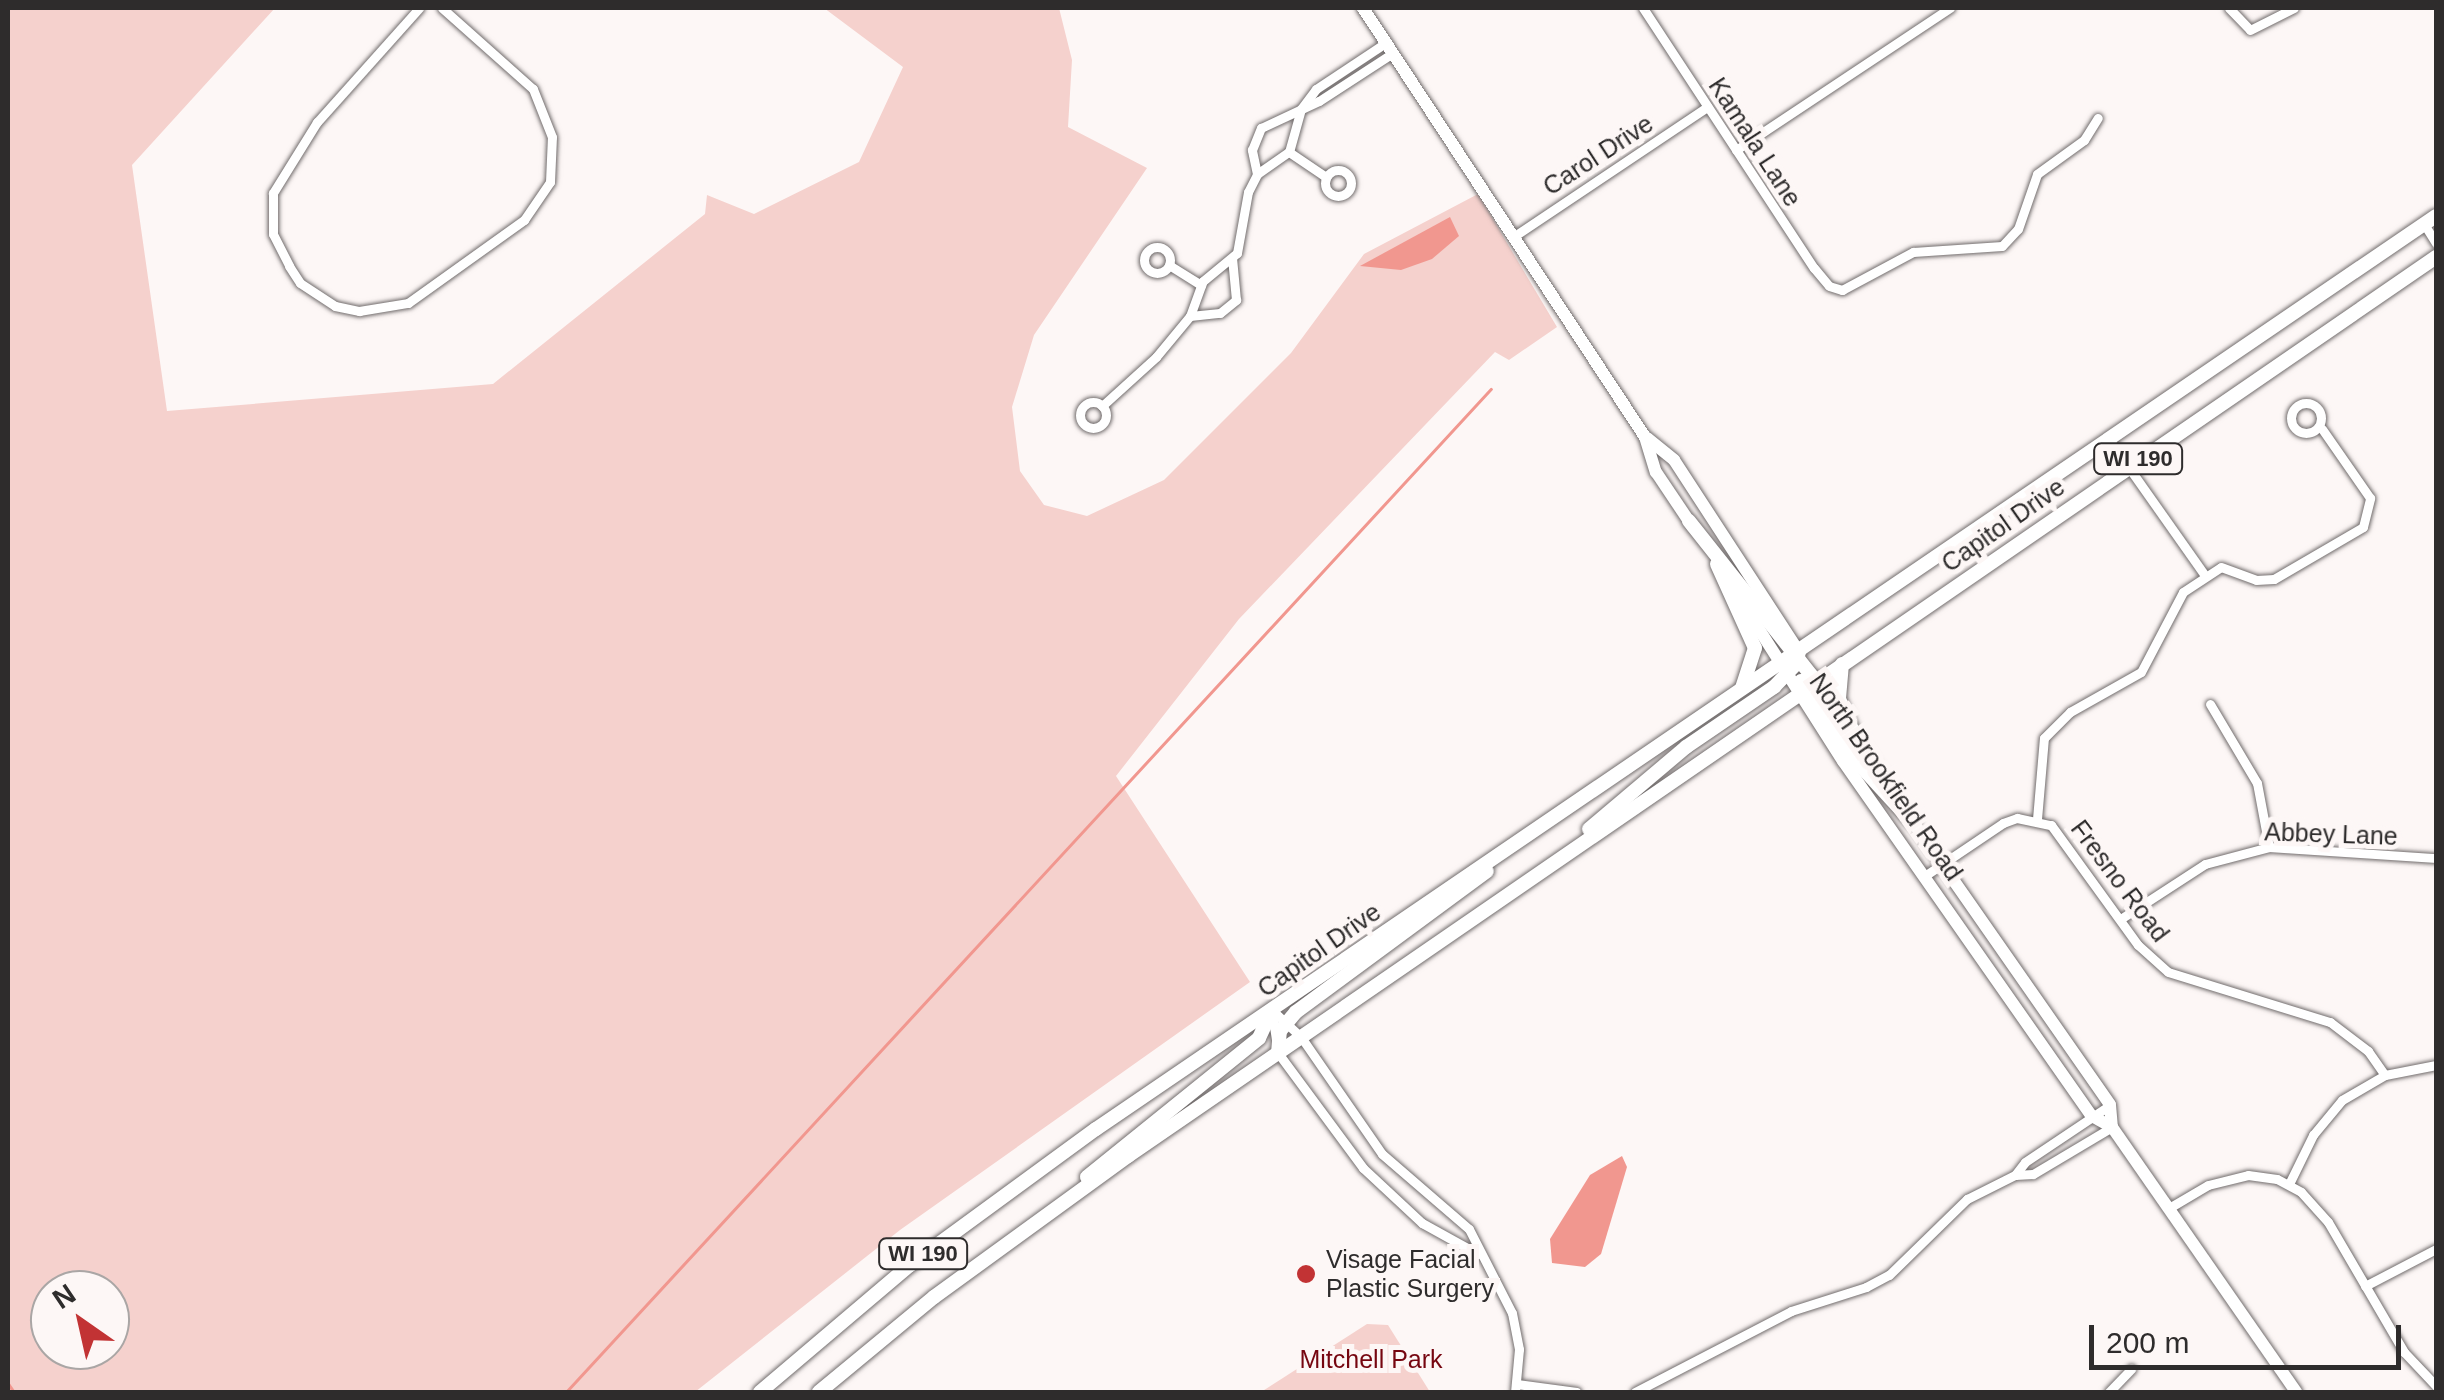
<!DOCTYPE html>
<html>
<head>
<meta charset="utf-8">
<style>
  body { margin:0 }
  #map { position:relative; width:2444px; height:1400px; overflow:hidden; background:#fdf7f6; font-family:Arial,sans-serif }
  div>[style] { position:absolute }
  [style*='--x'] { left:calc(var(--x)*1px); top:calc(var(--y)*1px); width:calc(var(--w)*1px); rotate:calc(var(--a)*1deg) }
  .green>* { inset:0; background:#f5d1cd }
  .water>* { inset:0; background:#f1978f }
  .stream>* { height:2.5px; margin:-1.25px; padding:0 1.25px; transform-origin:1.25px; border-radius:1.25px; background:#f1978f }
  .roads { filter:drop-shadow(0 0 2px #716c6c) drop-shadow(0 0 2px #716c6c) }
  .street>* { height:9px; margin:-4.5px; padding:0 4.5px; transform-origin:4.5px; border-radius:4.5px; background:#fff }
  .street>.ring { margin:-4.5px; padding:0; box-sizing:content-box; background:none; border:9px solid #fff; border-radius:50% }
  .secondary>* { height:12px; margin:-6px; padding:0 6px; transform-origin:6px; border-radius:6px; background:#fff }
  .primary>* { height:14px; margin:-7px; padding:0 7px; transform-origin:7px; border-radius:7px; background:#fff }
  .dots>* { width:28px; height:28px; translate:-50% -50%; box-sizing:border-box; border:5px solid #fdf7f6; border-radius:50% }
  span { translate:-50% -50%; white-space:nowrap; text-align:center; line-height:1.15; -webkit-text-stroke:10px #fdf7f6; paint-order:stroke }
  .shield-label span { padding:2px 8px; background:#fdf7f6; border:2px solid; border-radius:8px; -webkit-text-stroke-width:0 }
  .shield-label { font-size:22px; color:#2e2c2c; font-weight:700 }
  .street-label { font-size:25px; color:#2e2c2c }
  .poi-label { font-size:25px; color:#2e2c2c }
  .left { translate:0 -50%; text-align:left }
  .park-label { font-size:25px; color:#760610 }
  .frame { position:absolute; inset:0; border:10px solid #2e2c2c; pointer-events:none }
  .north { position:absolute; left:30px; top:1270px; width:100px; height:100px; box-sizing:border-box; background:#fdf7f6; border:2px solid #aaa6a5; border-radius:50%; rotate:326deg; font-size:28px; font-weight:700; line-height:40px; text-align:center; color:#2e2c2c }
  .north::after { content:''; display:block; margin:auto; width:35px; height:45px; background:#c23334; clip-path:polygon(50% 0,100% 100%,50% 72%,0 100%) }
  .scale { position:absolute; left:2089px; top:1325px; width:312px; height:45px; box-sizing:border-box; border:5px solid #2e2c2c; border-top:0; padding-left:12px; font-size:30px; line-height:35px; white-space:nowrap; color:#2e2c2c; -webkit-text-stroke:8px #fdf7f6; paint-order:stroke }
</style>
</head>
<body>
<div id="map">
  <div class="green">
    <i style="clip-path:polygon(evenodd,8px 8px,275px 8px,132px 165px,167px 411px,493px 384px,705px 214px,707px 195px,754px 214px,859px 162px,903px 67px,824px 8px,1059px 8px,1072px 60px,1068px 127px,1147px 168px,1034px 335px,1012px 407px,1020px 471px,1044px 505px,1087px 516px,1164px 480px,1291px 353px,1364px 254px,1478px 194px,1557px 327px,1509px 360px,1495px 352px,1239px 619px,1116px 776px,1250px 982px,900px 1230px,695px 1392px,8px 1392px,8px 8px,50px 1290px,110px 1290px,110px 1350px,50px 1350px,50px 1290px)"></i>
    <i style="clip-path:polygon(1367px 1324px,1388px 1325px,1430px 1392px,1261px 1392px)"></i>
  </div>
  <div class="water">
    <i style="clip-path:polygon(1450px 217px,1459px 236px,1432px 259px,1401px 270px,1360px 266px)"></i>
    <i style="clip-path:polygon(1622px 1156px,1627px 1167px,1601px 1254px,1585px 1267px,1552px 1263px,1550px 1239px,1590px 1175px)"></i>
  </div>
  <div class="stream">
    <i style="--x:8;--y:1383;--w:11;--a:56"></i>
    <i style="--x:566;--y:1392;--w:1364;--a:-47.32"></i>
  </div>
  <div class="roads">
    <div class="street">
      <i style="--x:419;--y:8;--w:153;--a:131.8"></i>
      <i style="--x:317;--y:122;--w:84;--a:121.8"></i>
      <i style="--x:273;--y:193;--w:41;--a:90"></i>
      <i style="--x:273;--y:234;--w:36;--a:63"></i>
      <i style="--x:289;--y:266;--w:20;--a:57"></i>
      <i style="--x:300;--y:283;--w:42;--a:33.3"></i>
      <i style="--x:335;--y:306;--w:25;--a:12"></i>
      <i style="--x:359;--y:311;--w:50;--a:-9.3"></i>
      <i style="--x:408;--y:303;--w:143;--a:-35.6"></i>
      <i style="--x:524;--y:220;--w:46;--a:-55.6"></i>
      <i style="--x:550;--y:182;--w:45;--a:-87.5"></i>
      <i style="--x:552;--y:137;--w:52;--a:-111.6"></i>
      <i style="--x:533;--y:89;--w:122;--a:-138.3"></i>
      <i style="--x:1643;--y:8;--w:311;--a:56.7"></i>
      <i style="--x:1814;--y:268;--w:23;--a:50"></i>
      <i style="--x:1829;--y:286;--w:14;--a:17"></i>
      <i style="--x:1842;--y:290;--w:81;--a:-28.2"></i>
      <i style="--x:1913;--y:252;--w:89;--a:-3.9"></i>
      <i style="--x:2002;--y:246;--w:23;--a:-47"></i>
      <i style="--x:2018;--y:229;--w:58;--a:-70.9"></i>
      <i style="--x:2037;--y:174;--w:58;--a:-35.9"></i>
      <i style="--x:2084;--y:140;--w:26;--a:-58"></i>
      <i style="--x:2229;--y:8;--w:30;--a:46"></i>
      <i style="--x:2250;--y:30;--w:49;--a:-26.6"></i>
      <i style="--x:1736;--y:150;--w:257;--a:-33.6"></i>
      <i style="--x:1289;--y:152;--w:45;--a:34"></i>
      <i class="ring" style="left:1325px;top:170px;width:17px;height:17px"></i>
      <i style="--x:1257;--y:174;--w:25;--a:-102"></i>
      <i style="--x:1252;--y:150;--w:24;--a:-68"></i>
      <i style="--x:1261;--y:128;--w:64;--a:-25"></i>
      <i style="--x:1319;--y:101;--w:88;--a:-33"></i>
      <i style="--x:2424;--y:224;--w:22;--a:58"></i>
      <i style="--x:1513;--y:237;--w:234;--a:-33.8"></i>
      <i class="ring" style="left:1144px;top:247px;width:17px;height:17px"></i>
      <i style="--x:1169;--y:265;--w:38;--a:32"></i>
      <i style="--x:1190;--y:316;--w:30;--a:-6"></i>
      <i style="--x:1220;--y:313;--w:21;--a:-39"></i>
      <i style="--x:1236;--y:300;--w:42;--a:-95.4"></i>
      <i class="ring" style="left:1080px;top:402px;width:17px;height:17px"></i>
      <i class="ring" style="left:2291px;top:403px;width:21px;height:21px"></i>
      <i style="--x:1102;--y:406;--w:73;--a:-42.2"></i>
      <i style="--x:1156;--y:357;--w:53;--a:-50.3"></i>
      <i style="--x:1190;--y:316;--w:37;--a:-70"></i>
      <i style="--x:1203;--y:281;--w:44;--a:-39.5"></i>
      <i style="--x:1237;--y:253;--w:62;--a:-79.8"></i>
      <i style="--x:1248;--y:192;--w:20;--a:-63"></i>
      <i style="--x:1257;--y:174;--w:39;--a:-35"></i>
      <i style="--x:1289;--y:152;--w:45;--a:-74.4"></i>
      <i style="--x:1301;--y:109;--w:25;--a:-53"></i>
      <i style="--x:1316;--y:89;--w:85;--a:-33.5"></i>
      <i style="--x:2108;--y:438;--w:166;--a:54.8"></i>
      <i style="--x:2210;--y:704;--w:92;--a:59.3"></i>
      <i style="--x:2257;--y:783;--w:65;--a:79.4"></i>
      <i style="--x:2037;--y:819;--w:81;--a:-85.1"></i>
      <i style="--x:2044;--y:738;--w:37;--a:-45"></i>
      <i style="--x:2070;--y:712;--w:81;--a:-29.4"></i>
      <i style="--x:2141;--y:672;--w:90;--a:-62.3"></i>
      <i style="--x:2183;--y:592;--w:45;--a:-33.3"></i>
      <i style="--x:2221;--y:567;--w:37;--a:20"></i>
      <i style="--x:2256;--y:580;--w:18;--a:-3"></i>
      <i style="--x:2274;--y:579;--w:103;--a:-30.3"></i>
      <i style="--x:2363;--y:527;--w:30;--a:-76"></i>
      <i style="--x:2370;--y:498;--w:84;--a:-124.8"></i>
      <i style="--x:1926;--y:875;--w:93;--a:-34"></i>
      <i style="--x:2003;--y:823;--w:15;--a:-20"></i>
      <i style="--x:2017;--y:818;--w:35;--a:12"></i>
      <i style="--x:2051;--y:825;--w:148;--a:54.1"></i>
      <i style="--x:2138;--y:945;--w:40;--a:42"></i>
      <i style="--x:2168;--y:972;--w:170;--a:17.2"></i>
      <i style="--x:2330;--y:1022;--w:48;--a:37.3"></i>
      <i style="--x:2368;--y:1051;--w:29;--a:55"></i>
      <i style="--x:2122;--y:918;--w:99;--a:-33"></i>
      <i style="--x:2205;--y:864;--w:66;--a:-14.9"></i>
      <i style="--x:2269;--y:847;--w:167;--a:3.8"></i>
      <i style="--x:1272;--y:1010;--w:40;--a:43"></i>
      <i style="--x:1301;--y:1037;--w:142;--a:55.3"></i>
      <i style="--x:1382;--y:1154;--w:115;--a:40.8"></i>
      <i style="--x:1469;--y:1229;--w:94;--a:62.9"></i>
      <i style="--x:1512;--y:1313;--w:37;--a:79"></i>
      <i style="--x:1519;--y:1349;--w:43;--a:95.3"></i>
      <i style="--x:1272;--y:1014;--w:39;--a:81"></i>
      <i style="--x:1278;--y:1053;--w:143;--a:53.5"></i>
      <i style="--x:1363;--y:1168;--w:81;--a:43"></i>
      <i style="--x:1422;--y:1223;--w:64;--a:29"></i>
      <i style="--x:2015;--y:1175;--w:16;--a:-52"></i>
      <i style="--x:2025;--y:1162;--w:102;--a:-33.8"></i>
      <i style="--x:2289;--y:1184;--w:55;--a:-63.9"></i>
      <i style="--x:2313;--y:1135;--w:45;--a:-50.4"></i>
      <i style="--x:2342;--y:1100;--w:50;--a:-30.2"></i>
      <i style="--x:2385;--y:1075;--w:52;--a:-11.1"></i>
      <i style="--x:2169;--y:1208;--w:45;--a:-30.5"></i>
      <i style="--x:2208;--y:1185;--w:41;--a:-14"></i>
      <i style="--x:2248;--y:1175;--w:29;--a:8"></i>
      <i style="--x:2277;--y:1179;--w:27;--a:28"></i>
      <i style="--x:2301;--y:1192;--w:40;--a:48"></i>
      <i style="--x:2328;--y:1222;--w:151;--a:59.7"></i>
      <i style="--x:2404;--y:1352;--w:47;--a:46.7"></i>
      <i style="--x:2365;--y:1286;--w:80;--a:-27.5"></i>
      <i style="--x:1517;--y:1384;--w:60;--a:7.7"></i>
      <i style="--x:1635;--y:1392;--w:176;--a:-27.4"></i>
      <i style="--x:1791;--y:1311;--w:79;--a:-17.7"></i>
      <i style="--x:1866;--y:1287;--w:26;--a:-28"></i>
      <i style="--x:1889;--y:1275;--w:109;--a:-44.3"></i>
      <i style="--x:1967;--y:1199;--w:54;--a:-26.6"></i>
      <i style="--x:2015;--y:1175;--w:18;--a:-3"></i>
      <i style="--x:2033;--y:1174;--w:92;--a:-30.7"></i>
      <i style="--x:2109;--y:1392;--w:32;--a:-46"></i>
    </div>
    <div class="secondary">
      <i style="--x:1363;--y:8;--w:513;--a:56.68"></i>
      <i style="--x:1645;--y:437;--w:37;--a:73"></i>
      <i style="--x:1656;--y:472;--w:66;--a:56.1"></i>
      <i style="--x:1647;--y:438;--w:35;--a:39"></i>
      <i style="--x:1674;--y:460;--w:230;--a:56.9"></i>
      <i style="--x:1734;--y:590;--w:203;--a:57.5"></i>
      <i style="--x:1843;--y:761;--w:434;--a:55"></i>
      <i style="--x:2092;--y:1116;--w:23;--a:29"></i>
      <i style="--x:2112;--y:1127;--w:323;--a:55.2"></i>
      <i style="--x:1812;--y:675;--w:150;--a:55.4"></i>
      <i style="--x:1908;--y:815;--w:353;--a:55.1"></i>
      <i style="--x:2110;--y:1105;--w:22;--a:85"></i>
    </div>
    <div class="primary">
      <i style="--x:1689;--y:521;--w:204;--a:51.6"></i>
      <i style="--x:1717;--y:564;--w:92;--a:65.7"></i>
      <i style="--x:1755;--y:648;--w:42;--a:108"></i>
      <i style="--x:1842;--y:664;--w:35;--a:95"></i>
      <i style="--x:1839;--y:699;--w:40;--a:66.6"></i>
      <i style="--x:1801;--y:681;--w:97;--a:55.5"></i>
      <i style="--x:1856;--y:761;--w:83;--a:47.4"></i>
      <i style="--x:1589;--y:829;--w:127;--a:-40.2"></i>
      <i style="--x:1686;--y:747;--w:107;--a:-34.3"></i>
      <i style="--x:1774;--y:687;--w:33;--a:-46"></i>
      <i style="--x:1797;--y:663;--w:13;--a:-81"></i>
      <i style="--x:1278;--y:1053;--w:22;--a:-85"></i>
      <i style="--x:1280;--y:1031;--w:25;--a:-50"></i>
      <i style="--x:1296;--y:1012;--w:237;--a:-36.4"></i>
      <i style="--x:1087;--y:1177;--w:221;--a:-38.9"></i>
      <i style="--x:1259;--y:1038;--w:31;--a:-65"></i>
      <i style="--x:760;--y:1392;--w:197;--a:-40.3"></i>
      <i style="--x:910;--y:1265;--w:230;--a:-36.2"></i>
      <i style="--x:1096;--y:1129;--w:1621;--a:-34.27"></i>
      <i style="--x:819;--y:1392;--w:149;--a:-39.6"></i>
      <i style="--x:934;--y:1297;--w:240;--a:-36"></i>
      <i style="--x:1128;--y:1156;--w:1587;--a:-34.5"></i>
    </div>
  </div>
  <div class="dots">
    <i style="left:1306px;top:1274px;background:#c23334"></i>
  </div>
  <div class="shield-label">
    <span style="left:2138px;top:459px">WI 190</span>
    <span style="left:923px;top:1254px">WI 190</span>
  </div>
  <div class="street-label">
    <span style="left:1755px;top:142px;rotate:57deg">Kamala Lane</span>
    <span style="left:1598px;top:155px;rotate:-33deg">Carol Drive</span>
    <span style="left:2003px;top:525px;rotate:-35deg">Capitol Drive</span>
    <span style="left:1886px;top:777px;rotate:55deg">North Brookfield Road</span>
    <span style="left:2331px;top:834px;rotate:2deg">Abbey Lane</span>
    <span style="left:2120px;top:881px;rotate:53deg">Fresno Road</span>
    <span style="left:1319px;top:950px;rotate:-35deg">Capitol Drive</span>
  </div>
  <div class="poi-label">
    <span class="left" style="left:1326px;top:1274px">Visage Facial<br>Plastic Surgery</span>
  </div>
  <div class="park-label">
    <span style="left:1371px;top:1359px">Mitchell Park</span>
  </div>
  <div class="frame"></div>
  <div class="north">N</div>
  <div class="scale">200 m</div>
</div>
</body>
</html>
